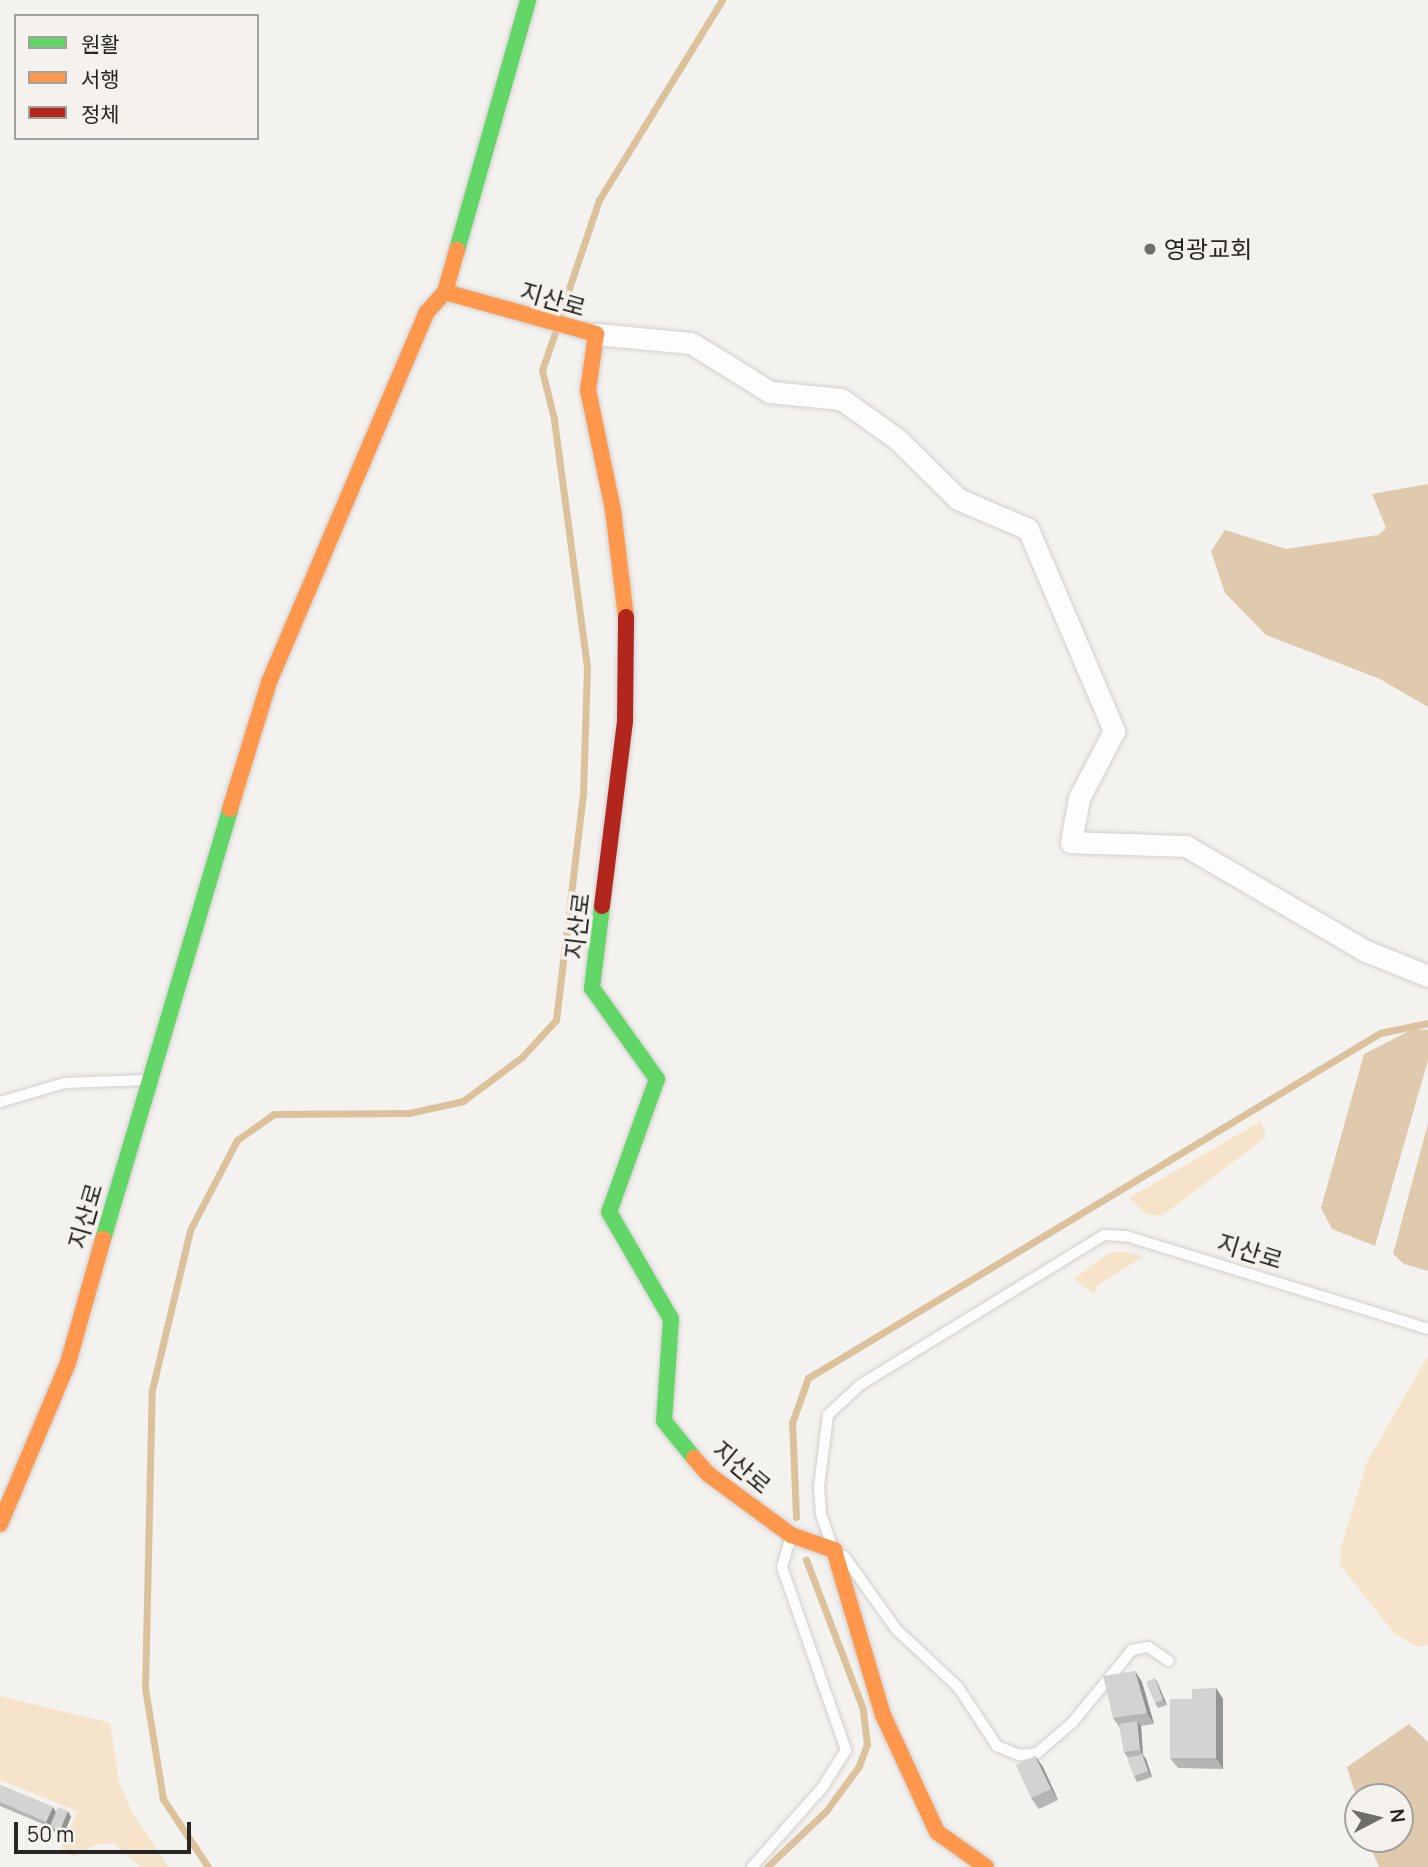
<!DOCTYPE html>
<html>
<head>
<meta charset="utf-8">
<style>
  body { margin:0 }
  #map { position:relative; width:1428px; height:1867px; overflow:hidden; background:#f4f2ef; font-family:Manrope,"Noto Sans KR",sans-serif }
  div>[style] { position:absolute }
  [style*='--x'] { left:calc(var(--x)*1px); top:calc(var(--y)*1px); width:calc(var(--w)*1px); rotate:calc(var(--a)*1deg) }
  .green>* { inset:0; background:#f6e4ca }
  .forest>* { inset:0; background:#dfcaad }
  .stream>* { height:7px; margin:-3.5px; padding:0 3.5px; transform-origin:3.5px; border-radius:3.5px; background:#dbc29d }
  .roads { filter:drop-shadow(0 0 2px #d2d0cf) drop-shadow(0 0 2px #d2d0cf) }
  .lane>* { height:10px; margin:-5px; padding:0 5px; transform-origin:5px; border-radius:5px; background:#fdfdfd }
  .street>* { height:21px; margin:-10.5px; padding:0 10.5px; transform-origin:10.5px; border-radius:10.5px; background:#fdfdfd }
  .fast>* { height:16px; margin:-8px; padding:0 8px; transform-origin:8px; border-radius:8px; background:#63d668 }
  .slow>* { height:16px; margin:-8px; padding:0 8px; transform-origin:8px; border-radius:8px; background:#ff974d }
  .jam>* { height:16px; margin:-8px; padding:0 8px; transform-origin:8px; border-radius:8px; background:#b3261e }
  .wall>* { inset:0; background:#b6b5b4 }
  .shaded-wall>* { inset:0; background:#949492 }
  .building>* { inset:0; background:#d4d3d1 }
  .dots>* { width:19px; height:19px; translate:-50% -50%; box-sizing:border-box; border:4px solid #f5f2ee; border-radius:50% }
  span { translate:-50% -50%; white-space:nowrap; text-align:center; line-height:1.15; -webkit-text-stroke:7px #f5f2ee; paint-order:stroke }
  .poi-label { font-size:24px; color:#262523 }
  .left { translate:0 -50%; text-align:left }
  .street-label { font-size:24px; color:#262523 }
  .legend { position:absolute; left:14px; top:14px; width:245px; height:126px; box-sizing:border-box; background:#f5f2ee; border:2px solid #a2a09d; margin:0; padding:9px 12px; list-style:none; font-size:21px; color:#262523 }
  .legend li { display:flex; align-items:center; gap:14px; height:35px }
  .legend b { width:35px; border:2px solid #a2a09d }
  .north { position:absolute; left:1344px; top:1783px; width:70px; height:70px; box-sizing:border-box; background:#f5f2ee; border:2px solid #a2a09d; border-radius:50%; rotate:83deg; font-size:19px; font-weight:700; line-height:28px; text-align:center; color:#262523 }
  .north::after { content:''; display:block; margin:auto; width:24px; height:32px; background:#6e6d6a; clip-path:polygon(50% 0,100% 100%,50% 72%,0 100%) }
  .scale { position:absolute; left:14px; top:1822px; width:177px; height:32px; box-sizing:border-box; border:4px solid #262523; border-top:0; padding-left:9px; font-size:21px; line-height:24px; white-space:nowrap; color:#262523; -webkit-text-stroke:5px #f5f2ee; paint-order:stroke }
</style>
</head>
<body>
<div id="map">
  <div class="green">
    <i style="clip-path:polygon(1261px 1121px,1266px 1137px,1162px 1216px,1146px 1214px,1129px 1198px)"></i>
    <i style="clip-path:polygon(1124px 1252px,1144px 1256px,1097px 1286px,1094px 1294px,1074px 1279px,1108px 1253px)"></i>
    <i style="clip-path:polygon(1428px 1356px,1428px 1645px,1417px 1647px,1394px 1633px,1340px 1565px,1341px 1547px,1367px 1462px)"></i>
    <i style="clip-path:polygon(0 1696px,110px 1723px,119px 1782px,132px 1812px,169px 1867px,141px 1867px,113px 1843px,95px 1845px,74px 1857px,61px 1851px,77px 1811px,0 1780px)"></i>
  </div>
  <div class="forest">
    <i style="clip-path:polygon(1428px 484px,1428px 707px,1380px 679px,1266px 635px,1225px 593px,1211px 551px,1225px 530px,1286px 549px,1378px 535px,1386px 528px,1372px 494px)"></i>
    <i style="clip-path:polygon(1413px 1029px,1428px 1030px,1428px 1060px,1375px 1246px,1332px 1229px,1321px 1208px,1364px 1054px)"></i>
    <i style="clip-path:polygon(1428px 1123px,1428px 1271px,1404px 1264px,1393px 1254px)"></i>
    <i style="clip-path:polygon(1409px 1724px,1428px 1742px,1428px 1867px,1379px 1867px,1367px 1839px,1400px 1839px,1400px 1797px,1358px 1797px,1358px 1802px,1347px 1767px)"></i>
  </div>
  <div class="stream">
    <i style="--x:559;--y:318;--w:125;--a:-71.3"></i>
    <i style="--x:599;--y:200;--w:235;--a:-58.4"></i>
    <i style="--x:796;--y:1517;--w:94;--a:-92.4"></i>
    <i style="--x:792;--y:1423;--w:48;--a:-70.4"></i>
    <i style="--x:808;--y:1378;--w:668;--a:-31.1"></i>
    <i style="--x:1380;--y:1033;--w:49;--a:-11.8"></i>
    <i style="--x:208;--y:1867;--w:82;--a:-123.5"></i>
    <i style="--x:163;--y:1799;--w:112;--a:-99.2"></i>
    <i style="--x:145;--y:1688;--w:298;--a:-88.7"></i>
    <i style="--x:152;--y:1390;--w:164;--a:-76.6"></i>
    <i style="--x:190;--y:1230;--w:102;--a:-62.4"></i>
    <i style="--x:237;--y:1140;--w:45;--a:-35.1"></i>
    <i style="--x:274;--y:1114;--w:135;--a:-0.4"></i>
    <i style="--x:409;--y:1113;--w:55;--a:-12.5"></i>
    <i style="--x:463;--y:1101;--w:74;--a:-36.7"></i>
    <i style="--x:522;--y:1057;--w:50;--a:-47.4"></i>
    <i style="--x:556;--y:1020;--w:228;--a:-83.2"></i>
    <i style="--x:583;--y:794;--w:127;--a:-88.2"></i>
    <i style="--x:587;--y:667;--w:250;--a:-97.6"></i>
    <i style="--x:554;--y:419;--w:50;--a:-103.8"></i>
    <i style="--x:542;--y:370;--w:42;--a:-70.7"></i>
    <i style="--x:767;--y:1867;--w:81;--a:-43.5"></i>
    <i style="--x:826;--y:1811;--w:56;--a:-53.7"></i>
    <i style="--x:859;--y:1766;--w:23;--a:-70"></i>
    <i style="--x:867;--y:1744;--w:35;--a:-97"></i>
    <i style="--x:863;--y:1709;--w:160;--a:-110.9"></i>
  </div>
  <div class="roads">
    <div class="lane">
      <i style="--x:0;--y:1102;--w:68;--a:-16.3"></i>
      <i style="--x:65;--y:1083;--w:80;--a:-2.1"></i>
      <i style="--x:832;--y:1546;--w:34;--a:-109"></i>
      <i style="--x:821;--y:1514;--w:27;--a:-94"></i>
      <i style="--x:819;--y:1487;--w:73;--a:-82.9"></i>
      <i style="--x:828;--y:1415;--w:44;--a:-43.2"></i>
      <i style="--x:860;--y:1385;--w:286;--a:-31.6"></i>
      <i style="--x:1104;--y:1235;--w:22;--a:3"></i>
      <i style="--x:1126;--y:1236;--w:316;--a:17.1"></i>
      <i style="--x:844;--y:1556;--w:90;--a:54.5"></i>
      <i style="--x:896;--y:1629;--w:85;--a:43.1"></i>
      <i style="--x:958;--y:1687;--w:71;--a:56.5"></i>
      <i style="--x:997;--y:1746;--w:24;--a:22"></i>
      <i style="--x:1019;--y:1755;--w:18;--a:-6"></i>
      <i style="--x:1037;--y:1753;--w:46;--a:-40.6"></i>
      <i style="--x:1072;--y:1723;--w:94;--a:-50.6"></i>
      <i style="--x:1132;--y:1650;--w:16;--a:-11"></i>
      <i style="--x:1148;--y:1647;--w:25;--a:34"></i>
      <i style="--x:752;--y:1867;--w:106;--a:-48.5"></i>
      <i style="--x:822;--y:1788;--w:45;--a:-57.7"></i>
      <i style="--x:846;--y:1750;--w:194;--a:-109.3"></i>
      <i style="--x:782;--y:1567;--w:33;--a:-74"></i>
    </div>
    <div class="street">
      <i style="--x:596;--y:334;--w:95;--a:5.4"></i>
      <i style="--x:691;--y:343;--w:93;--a:31.8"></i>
      <i style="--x:770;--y:392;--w:71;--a:5.6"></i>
      <i style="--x:841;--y:399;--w:69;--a:35.5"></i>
      <i style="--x:897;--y:439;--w:86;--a:44.5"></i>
      <i style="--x:958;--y:499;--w:76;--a:23.2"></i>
      <i style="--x:1028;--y:529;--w:220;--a:66.9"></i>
      <i style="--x:1114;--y:731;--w:76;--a:117.6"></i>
      <i style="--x:1079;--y:798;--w:45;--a:100.3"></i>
      <i style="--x:1071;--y:842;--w:115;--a:2"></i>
      <i style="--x:1186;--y:846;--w:208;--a:30.3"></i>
      <i style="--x:1366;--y:951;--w:67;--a:22"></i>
    </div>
    <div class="fast">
      <i style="--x:457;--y:250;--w:260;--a:-74.1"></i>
      <i style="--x:602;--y:906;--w:83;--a:97"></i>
      <i style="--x:592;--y:988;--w:112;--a:54.5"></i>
      <i style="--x:657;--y:1079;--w:141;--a:109.8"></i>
      <i style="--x:609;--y:1212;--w:124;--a:59.9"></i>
      <i style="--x:671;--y:1319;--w:102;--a:93.9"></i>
      <i style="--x:664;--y:1421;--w:48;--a:51"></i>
      <i style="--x:103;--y:1239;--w:448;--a:-73.5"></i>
    </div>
    <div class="slow">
      <i style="--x:445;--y:292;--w:157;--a:15.5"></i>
      <i style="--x:596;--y:334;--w:57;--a:98.1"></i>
      <i style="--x:588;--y:390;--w:123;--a:78.2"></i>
      <i style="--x:613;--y:510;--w:108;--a:83.1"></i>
      <i style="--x:230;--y:809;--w:133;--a:-72.9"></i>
      <i style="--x:269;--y:682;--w:402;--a:-66.9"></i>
      <i style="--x:427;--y:312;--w:27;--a:-48"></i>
      <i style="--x:445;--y:292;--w:44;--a:-74.1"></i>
      <i style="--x:694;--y:1458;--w:21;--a:49"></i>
      <i style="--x:708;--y:1474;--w:103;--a:36.3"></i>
      <i style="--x:791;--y:1535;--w:46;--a:19.2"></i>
      <i style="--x:834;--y:1550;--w:172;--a:73.5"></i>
      <i style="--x:883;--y:1715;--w:129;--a:65.2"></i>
      <i style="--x:937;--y:1832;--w:60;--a:35.5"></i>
      <i style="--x:0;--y:1524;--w:175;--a:-67.1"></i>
      <i style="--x:68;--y:1363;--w:129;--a:-74.2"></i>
    </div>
    <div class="jam">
      <i style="--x:602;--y:906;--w:186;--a:-82.9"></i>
      <i style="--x:625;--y:721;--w:104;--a:-89.4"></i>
    </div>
  </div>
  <div class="wall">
    <i style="clip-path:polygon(1135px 1671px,1142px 1682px,1154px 1724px,1141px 1726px,1143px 1755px,1146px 1759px,1152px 1777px,1137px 1782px,1134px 1776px,1136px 1756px,1128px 1758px,1124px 1752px,1120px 1728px,1113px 1718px)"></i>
    <i style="clip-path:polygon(1155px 1678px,1158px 1684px,1167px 1705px,1158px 1708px,1155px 1703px)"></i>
    <i style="clip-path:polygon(1216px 1688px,1223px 1699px,1223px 1769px,1178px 1768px,1170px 1758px,1192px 1699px)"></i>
    <i style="clip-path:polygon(1035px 1756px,1043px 1767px,1058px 1800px,1039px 1809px,1031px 1798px)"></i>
    <i style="clip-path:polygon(0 1785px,53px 1807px,56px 1812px,71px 1817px,63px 1836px,53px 1831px,50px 1827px,0 1806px)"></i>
  </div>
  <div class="shaded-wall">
    <i style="clip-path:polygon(1135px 1671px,1142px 1682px,1154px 1724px,1147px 1713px)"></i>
    <i style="clip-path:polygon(1155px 1678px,1158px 1684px,1167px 1705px,1163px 1700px)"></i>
    <i style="clip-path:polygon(1216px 1688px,1223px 1699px,1223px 1769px,1216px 1758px)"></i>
    <i style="clip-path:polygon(1137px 1721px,1141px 1726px,1143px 1755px,1140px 1750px)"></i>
    <i style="clip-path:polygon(1142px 1754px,1146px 1759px,1152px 1777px,1148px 1771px)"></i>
    <i style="clip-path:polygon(1035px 1756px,1043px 1767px,1058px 1800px,1051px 1789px)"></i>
    <i style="clip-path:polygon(53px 1807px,56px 1813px,50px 1827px,46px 1822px)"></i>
    <i style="clip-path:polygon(68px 1811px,71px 1817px,63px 1836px,60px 1830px)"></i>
  </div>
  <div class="building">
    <i style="clip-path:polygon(1135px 1671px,1147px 1713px,1113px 1718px,1103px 1676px)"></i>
    <i style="clip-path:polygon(1155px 1678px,1163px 1700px,1155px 1703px,1146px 1682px)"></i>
    <i style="clip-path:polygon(1216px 1688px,1216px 1758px,1170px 1758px,1170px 1699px,1192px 1699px,1192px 1689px)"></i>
    <i style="clip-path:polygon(1137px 1721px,1140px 1750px,1124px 1752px,1119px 1724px)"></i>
    <i style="clip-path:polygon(1142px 1754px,1148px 1771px,1134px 1776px,1127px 1759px)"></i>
    <i style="clip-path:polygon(1035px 1756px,1051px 1789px,1031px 1798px,1016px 1765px)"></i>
    <i style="clip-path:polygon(0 1785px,53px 1807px,46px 1822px,0 1802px)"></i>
    <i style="clip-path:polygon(58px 1807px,68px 1811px,60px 1830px,50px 1826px)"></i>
  </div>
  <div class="dots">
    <i style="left:1150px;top:249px;background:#6e6d6a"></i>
  </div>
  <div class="poi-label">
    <span class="left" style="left:1164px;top:249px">영광교회</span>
  </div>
  <div class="street-label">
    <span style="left:553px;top:299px;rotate:16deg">지산로</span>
    <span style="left:577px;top:926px;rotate:-83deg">지산로</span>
    <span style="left:85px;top:1216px;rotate:-74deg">지산로</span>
    <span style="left:1250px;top:1251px;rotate:17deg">지산로</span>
    <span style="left:742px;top:1467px;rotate:40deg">지산로</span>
  </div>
  <ul class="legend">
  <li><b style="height:9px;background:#63d668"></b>원활</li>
  <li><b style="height:9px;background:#ff974d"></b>서행</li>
  <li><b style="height:9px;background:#b3261e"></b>정체</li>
  </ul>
  <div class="north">N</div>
  <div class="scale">50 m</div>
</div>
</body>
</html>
